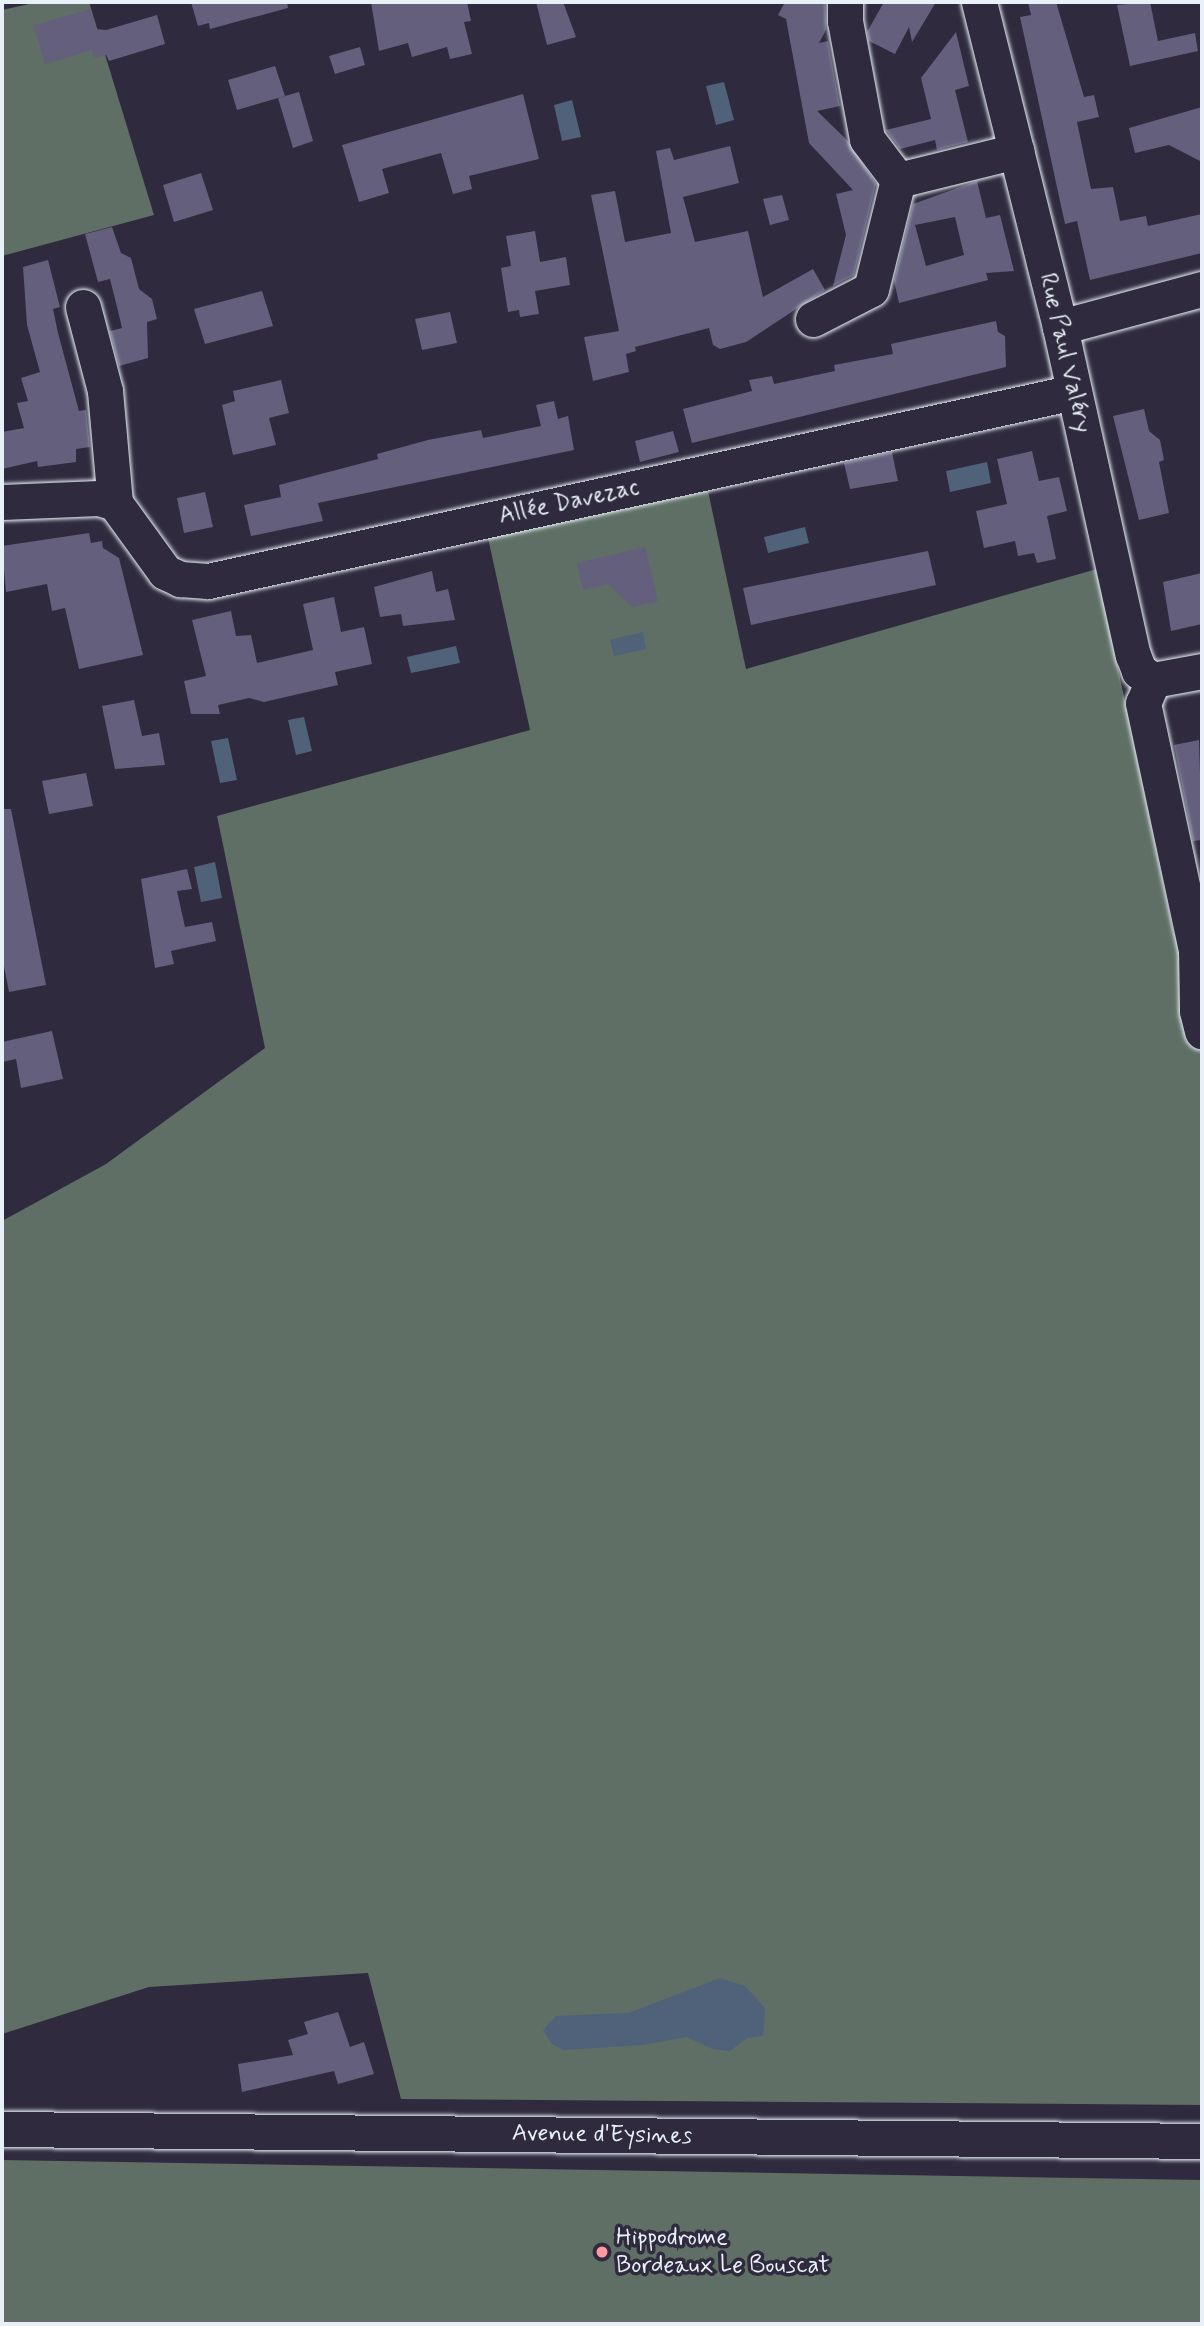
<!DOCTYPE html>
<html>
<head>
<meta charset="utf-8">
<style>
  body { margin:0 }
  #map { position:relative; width:1204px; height:2326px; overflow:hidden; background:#2f2a3d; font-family:Mynerve,sans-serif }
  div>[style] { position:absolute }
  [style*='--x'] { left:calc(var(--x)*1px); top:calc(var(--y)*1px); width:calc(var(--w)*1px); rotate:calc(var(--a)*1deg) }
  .green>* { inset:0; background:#5f6f65 }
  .water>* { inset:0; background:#4f627a }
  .building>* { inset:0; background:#635f7d }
  .roads { filter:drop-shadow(0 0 2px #e8f1f8) drop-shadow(0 0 2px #e8f1f8) }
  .minor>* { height:35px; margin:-17.5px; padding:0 17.5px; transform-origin:17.5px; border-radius:17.5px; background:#2f2a3d }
  .dots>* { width:19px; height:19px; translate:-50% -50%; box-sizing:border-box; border:4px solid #2f2a3d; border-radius:50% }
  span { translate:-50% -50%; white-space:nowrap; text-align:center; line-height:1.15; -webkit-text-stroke:7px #2f2a3d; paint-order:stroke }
  .street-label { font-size:24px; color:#e8f1f8 }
  .poi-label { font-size:24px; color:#e8f1f8 }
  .left { translate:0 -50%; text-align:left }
  .frame { position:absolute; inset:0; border:4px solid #e8f1f8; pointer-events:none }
</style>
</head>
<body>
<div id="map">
  <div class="green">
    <i style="clip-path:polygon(38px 2px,89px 2px,154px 215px,2px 256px,2px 10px)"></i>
    <i style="clip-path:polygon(708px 491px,746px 669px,1097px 569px,1174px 934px,1202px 929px,1202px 2105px,401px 2099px,368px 1973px,149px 1987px,2px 2034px,2px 1221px,106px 1164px,265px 1048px,217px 816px,530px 730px,488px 538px)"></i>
    <i style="clip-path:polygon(2px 2160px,1202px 2180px,1202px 2324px,2px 2324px)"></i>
  </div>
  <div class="water">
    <i style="clip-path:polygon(724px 82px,734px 120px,716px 125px,706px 86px)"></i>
    <i style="clip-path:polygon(572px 100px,581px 137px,562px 141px,554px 105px)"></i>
    <i style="clip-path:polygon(987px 462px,991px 483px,950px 492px,946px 471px)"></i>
    <i style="clip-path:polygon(805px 527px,809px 543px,768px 553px,764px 537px)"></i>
    <i style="clip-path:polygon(643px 632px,646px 649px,614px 656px,610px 640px)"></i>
    <i style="clip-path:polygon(456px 646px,460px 663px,411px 673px,407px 657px)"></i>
    <i style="clip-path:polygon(304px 717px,312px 751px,296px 755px,288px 720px)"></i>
    <i style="clip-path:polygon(228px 738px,237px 780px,220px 783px,211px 741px)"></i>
    <i style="clip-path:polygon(215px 862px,222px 898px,201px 902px,194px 867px)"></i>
    <i style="clip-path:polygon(720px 1978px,745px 1986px,765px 2008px,763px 2036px,747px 2038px,730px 2051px,712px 2049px,687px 2037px,643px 2045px,564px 2050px,552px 2044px,543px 2030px,556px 2016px,628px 2013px)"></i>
  </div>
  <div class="building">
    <i style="clip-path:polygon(191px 2px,287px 2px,288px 8px,210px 29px,209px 23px,198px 26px)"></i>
    <i style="clip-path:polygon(371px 2px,467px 2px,471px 21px,464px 22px,472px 54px,450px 59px,447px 47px,412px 57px,408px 43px,379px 51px)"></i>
    <i style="clip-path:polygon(536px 2px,563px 2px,576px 37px,547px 45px)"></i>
    <i style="clip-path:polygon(785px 2px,825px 2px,826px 30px,819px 43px,828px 41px,840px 106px,817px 111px,847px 140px,876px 184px,854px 275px,833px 286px,846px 235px,836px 194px,853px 190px,809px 143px,786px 19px,778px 15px)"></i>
    <i style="clip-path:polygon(884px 2px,936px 2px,912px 42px,909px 27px,895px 54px,869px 41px,867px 32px)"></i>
    <i style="clip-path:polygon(1028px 2px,1056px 2px,1084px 97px,1094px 95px,1099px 117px,1077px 122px,1091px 189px,1113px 187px,1120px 221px,1146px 216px,1148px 226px,1202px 214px,1202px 253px,1090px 280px,1077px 221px,1065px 224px,1020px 17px,1031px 15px)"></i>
    <i style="clip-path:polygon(1150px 2px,1158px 41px,1195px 33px,1198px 51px,1130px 66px,1117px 5px)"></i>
    <i style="clip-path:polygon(91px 9px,96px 29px,106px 30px,157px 15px,165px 44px,109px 61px,106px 55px,94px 58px,92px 50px,45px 64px,34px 25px)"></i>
    <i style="clip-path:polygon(956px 32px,969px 86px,955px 90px,968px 142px,937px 150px,935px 140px,900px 149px,886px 130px,931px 119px,921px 78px)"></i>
    <i style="clip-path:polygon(360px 47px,365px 65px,335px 74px,329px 56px)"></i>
    <i style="clip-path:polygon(275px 66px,285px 96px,237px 110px,228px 80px)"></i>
    <i style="clip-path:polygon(299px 92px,313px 141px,293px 148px,278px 98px)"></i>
    <i style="clip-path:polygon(523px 94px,539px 159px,469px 176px,472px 189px,453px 194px,441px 153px,382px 169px,389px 193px,359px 202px,342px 145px)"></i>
    <i style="clip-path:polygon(1202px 107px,1202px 162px,1169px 145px,1135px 153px,1129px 128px)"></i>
    <i style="clip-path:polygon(730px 146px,739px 183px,683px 197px,695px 242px,748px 231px,763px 297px,813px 269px,825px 290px,746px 342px,720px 349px,713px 345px,709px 328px,635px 347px,636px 351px,626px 354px,629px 372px,593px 381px,584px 337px,619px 331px,591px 195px,615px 191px,625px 242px,671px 233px,656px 151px,670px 148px,674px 160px)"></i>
    <i style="clip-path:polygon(201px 173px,213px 210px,174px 222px,163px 185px)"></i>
    <i style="clip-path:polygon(evenodd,977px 181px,986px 218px,1000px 215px,1014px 271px,986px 273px,988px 280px,899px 303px,894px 281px,913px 204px,977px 181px,955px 217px,964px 255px,926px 266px,915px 225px,955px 217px)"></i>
    <i style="clip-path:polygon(782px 195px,789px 220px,770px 225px,763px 199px)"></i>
    <i style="clip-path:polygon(112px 227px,121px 253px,131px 258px,139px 289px,152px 299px,157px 319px,147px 322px,148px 358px,119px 366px,110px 331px,122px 328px,118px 311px,110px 279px,98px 282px,85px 234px)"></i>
    <i style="clip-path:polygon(535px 231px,540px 262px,566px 257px,570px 285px,535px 291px,539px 314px,520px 317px,519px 310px,508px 312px,501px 268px,511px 266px,506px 236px)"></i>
    <i style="clip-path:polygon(48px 260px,60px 307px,53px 309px,58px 333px,79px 411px,86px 410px,90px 447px,76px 449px,76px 462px,38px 467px,37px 461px,2px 469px,2px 432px,24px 428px,17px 403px,28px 401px,21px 378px,40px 372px,27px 325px,23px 267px)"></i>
    <i style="clip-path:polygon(262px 291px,273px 326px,205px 344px,194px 309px)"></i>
    <i style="clip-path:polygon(450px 312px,457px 343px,422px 350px,415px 319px)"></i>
    <i style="clip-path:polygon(996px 321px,998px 332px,1005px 336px,1006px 367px,692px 443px,683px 409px,752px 391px,749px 380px,772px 376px,774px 384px,835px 371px,834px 365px,893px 354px,891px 344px)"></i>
    <i style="clip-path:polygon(281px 380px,289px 413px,269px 418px,276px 445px,233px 455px,222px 405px,235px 401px,233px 391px)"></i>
    <i style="clip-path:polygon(554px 401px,558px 419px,568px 416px,574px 450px,318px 503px,323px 521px,251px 536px,244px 505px,281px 497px,279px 485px,378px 459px,377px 454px,428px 440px,481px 430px,483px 438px,541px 426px,536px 405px)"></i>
    <i style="clip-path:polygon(1144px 409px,1149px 431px,1160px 440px,1164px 460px,1159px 462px,1169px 513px,1139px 520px,1113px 416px)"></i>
    <i style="clip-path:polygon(673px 431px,679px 452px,640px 462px,635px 441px)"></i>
    <i style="clip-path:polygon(1032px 451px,1039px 481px,1059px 477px,1067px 511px,1047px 516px,1056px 559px,1037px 563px,1034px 553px,1018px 556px,1015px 541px,984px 548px,976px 511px,1007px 504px,997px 459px)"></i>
    <i style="clip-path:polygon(892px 452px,898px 481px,850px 489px,844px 463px)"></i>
    <i style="clip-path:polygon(205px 492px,213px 527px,184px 533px,177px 498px)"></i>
    <i style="clip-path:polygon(89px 533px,91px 543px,102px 541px,103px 548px,119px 558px,143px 655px,79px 669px,65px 608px,52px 611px,47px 584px,6px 592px,2px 546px)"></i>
    <i style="clip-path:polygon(645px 547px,658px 601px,632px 607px,608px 584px,583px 590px,577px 563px)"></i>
    <i style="clip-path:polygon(928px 551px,936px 585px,751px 625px,743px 588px)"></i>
    <i style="clip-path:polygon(432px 571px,436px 592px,448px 589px,455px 620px,403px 626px,401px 614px,380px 617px,374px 587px)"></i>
    <i style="clip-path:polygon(1202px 573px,1202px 624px,1171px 631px,1163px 582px)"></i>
    <i style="clip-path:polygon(334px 597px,341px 632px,364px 627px,372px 664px,335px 672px,338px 685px,264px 702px,249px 698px,218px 705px,220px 714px,191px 714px,184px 681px,206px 676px,192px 620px,231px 611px,236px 636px,251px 635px,257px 663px,313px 650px,303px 604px)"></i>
    <i style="clip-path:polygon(134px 700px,142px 736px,159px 733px,165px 765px,115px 769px,102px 706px)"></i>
    <i style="clip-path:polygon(1199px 740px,1202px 840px,1193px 841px,1174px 745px)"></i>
    <i style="clip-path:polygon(86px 773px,93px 806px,49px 814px,42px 781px)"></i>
    <i style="clip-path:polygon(2px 809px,11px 809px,46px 985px,9px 992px,2px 956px)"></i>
    <i style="clip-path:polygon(187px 869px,192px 889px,177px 891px,185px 927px,212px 922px,216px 941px,171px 951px,174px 964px,155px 968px,141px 879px)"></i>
    <i style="clip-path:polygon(52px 1031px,63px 1079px,21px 1088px,16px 1059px,2px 1062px,2px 1042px)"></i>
    <i style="clip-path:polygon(338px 2012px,350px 2047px,364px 2042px,374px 2074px,338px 2084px,334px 2071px,242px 2092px,238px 2064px,293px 2055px,288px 2040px,308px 2034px,304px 2022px)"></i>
  </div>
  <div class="roads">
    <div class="minor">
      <i style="--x:845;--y:2;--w:19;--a:90"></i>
      <i style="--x:845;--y:21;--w:120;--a:79.4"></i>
      <i style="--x:867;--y:139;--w:51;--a:52.9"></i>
      <i style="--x:979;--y:2;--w:335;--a:76"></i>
      <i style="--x:1060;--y:327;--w:336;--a:77.5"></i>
      <i style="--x:1133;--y:655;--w:17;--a:69"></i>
      <i style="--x:1139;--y:671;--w:17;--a:33"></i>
      <i style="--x:1153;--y:680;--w:50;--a:-10.4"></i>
      <i style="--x:83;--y:307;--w:87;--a:75.3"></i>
      <i style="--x:105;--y:391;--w:112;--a:84.9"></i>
      <i style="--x:813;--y:319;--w:65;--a:-27.3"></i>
      <i style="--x:871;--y:289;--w:112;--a:-76.1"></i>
      <i style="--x:898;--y:180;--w:122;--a:-13.8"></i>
      <i style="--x:1060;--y:327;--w:147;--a:-15"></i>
      <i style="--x:2;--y:502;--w:97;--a:-2.4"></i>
      <i style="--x:99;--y:498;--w:17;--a:17"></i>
      <i style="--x:115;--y:503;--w:85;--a:54.1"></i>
      <i style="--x:165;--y:572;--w:17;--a:25"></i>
      <i style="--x:180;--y:579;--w:28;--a:4"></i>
      <i style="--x:208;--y:581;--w:886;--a:-12.31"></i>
      <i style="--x:1153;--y:680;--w:25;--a:113"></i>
      <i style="--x:1143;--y:703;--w:254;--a:77.9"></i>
      <i style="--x:1196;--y:951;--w:60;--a:89"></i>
      <i style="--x:1197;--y:1011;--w:21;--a:76"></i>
      <i style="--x:2;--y:2129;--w:1200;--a:0.57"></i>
    </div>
  </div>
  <div class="dots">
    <i style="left:602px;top:2252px;background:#ff9aa2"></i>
  </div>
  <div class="street-label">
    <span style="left:1065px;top:353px;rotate:77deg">Rue Paul Valéry</span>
    <span style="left:569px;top:502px;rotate:-12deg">Allée Davezac</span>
    <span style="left:602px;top:2135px;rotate:1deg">Avenue d'Eysines</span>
  </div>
  <div class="poi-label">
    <span class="left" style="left:616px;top:2252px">Hippodrome<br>Bordeaux Le Bouscat</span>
  </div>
  <div class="frame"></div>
</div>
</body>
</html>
